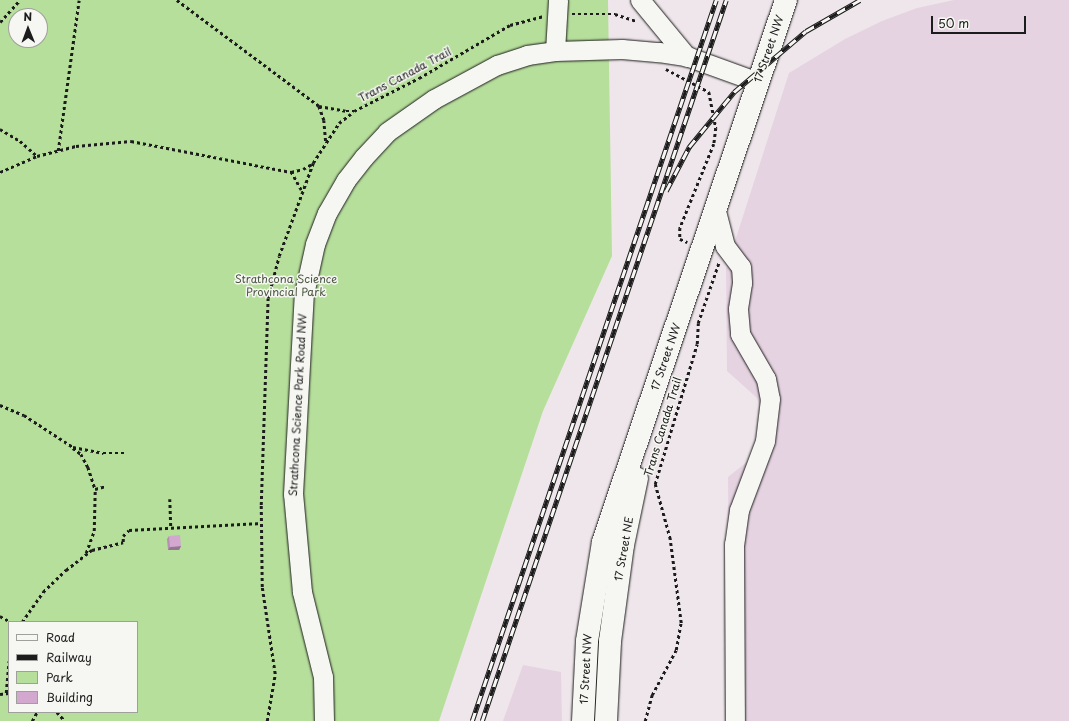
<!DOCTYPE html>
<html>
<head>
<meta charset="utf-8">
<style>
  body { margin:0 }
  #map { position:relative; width:1069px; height:721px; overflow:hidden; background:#efe6eb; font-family:"Playpen Sans",sans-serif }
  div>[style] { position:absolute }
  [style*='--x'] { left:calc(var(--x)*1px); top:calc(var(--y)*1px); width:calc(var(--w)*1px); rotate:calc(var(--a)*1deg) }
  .built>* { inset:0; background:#e6d3e2 }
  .green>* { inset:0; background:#b7df9c }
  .path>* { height:2.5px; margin-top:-1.25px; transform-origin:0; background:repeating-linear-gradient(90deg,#1c1c1c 0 3px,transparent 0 6px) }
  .roads { filter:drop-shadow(0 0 1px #1c1c1c) drop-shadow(0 0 1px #1c1c1c) }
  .minor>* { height:19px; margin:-9.5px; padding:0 9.5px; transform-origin:9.5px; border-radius:9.5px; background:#f6f6f2 }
  .major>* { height:22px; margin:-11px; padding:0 11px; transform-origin:11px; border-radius:11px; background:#f6f6f2 }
  .rail>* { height:4.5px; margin-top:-2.25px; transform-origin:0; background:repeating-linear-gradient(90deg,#f6f6f2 0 9px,#1c1c1c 0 18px); box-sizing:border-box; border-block:1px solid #1c1c1c }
  .wall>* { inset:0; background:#b590b1 }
  .shaded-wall>* { inset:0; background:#937690 }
  .building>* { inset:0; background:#d2a8ce }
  span { translate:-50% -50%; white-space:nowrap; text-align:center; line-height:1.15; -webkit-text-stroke:3px #f6f6f2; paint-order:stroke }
  .street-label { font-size:11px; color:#1c1c1c }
  .park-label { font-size:11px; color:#4a5642 }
  .legend { position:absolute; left:8px; top:621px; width:130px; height:92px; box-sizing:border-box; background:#f6f6f2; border:1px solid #9f9f9c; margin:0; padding:5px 7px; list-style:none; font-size:12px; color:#1c1c1c }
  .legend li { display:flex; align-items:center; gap:8px; height:20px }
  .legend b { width:20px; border:1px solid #9f9f9c }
  .north { position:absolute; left:8px; top:8px; width:40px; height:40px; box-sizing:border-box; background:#f6f6f2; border:1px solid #9f9f9c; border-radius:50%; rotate:359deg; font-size:11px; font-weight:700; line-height:16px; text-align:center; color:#1c1c1c }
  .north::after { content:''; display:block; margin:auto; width:14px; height:18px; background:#1c1c1c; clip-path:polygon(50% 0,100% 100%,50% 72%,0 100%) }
  .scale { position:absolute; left:931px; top:16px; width:95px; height:18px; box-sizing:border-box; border:2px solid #1c1c1c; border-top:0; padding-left:5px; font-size:12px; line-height:14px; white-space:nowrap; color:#1c1c1c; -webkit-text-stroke:3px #f6f6f2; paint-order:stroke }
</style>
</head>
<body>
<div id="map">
  <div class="built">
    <i style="clip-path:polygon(954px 0,1069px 0,1069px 721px,730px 721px,728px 477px,752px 458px,758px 449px,761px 408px,756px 397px,727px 371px,726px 269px,789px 73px,845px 39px,882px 21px,917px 8px)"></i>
    <i style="clip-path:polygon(523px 665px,561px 672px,562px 721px,503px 721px)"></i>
  </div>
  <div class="green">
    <i style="clip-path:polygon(evenodd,0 0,608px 0,612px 256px,543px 411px,439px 721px,0 721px,0 0,16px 16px,40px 16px,40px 40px,16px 40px,16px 16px,0 0,9px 622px,137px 622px,137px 712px,9px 712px,9px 622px)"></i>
  </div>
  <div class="path">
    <i style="--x:177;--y:0;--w:177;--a:36.7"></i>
    <i style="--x:319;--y:106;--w:27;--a:10"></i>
    <i style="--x:346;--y:111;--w:8;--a:0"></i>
    <i style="--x:354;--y:111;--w:73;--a:-26.9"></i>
    <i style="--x:419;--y:78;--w:105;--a:-30.2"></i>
    <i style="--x:510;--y:25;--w:34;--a:-15"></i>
    <i style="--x:572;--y:14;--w:43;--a:0"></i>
    <i style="--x:615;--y:14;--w:23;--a:18"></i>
    <i style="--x:0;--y:22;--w:30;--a:-48"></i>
    <i style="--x:666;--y:69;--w:49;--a:28.1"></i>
    <i style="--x:709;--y:92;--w:37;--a:79"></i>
    <i style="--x:716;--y:128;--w:16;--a:97"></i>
    <i style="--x:714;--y:144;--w:91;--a:112"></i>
    <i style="--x:680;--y:228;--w:11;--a:90"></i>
    <i style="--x:680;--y:239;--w:8;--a:23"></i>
    <i style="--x:319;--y:106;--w:15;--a:70"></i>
    <i style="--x:324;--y:120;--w:22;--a:85"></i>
    <i style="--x:0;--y:129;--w:23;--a:31"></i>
    <i style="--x:20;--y:141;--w:23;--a:41"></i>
    <i style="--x:58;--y:151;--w:152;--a:-82.1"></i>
    <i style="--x:0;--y:172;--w:40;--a:-23.4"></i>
    <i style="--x:37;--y:156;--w:40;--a:-14.4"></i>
    <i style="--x:76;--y:146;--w:55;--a:-5.2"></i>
    <i style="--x:131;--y:141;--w:163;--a:11"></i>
    <i style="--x:301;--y:190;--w:21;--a:-119"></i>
    <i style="--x:291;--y:172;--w:12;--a:-14"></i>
    <i style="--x:303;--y:169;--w:10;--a:-29"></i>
    <i style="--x:0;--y:405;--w:26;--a:23"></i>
    <i style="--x:24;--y:415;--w:59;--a:33.1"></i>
    <i style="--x:73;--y:447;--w:31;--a:11"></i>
    <i style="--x:103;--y:453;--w:21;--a:0"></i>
    <i style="--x:73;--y:448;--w:10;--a:37"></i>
    <i style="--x:81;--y:454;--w:15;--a:62"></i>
    <i style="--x:88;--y:467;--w:22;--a:72"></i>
    <i style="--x:170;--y:499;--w:29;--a:88"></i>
    <i style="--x:86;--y:553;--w:23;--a:-70"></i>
    <i style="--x:94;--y:531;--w:42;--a:-88.6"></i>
    <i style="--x:95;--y:489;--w:11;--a:-15"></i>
    <i style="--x:0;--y:616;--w:13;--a:29"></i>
    <i style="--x:22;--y:622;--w:37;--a:-55"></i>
    <i style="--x:43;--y:592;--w:32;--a:-44"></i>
    <i style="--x:66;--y:570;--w:33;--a:-38"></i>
    <i style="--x:92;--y:550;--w:32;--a:-14"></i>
    <i style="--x:123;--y:542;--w:6;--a:-90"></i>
    <i style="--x:123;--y:536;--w:8;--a:-45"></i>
    <i style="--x:129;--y:530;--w:132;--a:-3"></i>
    <i style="--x:6;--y:693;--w:32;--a:-85"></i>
    <i style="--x:0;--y:694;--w:9;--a:-6"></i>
    <i style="--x:57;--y:712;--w:12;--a:48"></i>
    <i style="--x:32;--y:721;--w:10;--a:-61"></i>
    <i style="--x:267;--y:721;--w:48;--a:-80.3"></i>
    <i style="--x:275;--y:674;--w:88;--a:-98.5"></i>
    <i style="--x:262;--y:587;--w:82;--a:-90.7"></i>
    <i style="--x:261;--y:505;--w:207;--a:-88.1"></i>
    <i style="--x:268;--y:298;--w:43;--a:-75.3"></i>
    <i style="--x:279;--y:256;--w:99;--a:-69.9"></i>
    <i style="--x:313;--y:163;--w:48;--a:-57"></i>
    <i style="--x:339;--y:123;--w:18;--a:-38"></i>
    <i style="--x:645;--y:721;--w:27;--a:-75"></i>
    <i style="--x:652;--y:695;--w:51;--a:-61.9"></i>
    <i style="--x:676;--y:650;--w:27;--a:-80"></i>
    <i style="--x:681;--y:623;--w:85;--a:-97.5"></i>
    <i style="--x:670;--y:539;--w:57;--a:-105.3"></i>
    <i style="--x:655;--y:484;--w:146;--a:-73.3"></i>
    <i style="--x:697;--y:344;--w:21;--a:-87"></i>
    <i style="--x:698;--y:323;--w:65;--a:-71"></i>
  </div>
  <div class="roads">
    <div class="minor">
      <i style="--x:640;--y:0;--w:74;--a:50.5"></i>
      <i style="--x:555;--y:51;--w:51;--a:-86.6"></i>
      <i style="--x:715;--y:207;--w:40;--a:75.6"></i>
      <i style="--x:725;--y:246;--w:26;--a:53"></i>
      <i style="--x:741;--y:267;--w:16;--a:86"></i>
      <i style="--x:742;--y:283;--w:26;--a:99"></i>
      <i style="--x:738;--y:309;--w:25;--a:85"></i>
      <i style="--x:740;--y:334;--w:52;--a:60"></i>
      <i style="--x:766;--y:379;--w:20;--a:79"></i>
      <i style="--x:770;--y:399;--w:42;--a:96.8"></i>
      <i style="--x:765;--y:441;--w:74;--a:110.6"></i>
      <i style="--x:739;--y:510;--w:34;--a:98"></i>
      <i style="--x:734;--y:544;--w:177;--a:89.7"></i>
      <i style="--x:324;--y:721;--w:44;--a:-91.3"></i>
      <i style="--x:323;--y:677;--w:88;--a:-103.9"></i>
      <i style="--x:302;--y:592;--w:98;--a:-95.2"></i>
      <i style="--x:293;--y:494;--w:200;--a:-86.9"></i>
      <i style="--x:304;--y:294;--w:51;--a:-77.6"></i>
      <i style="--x:315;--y:244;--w:33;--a:-69"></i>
      <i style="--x:327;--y:213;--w:38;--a:-60"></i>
      <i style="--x:346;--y:180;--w:29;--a:-52"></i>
      <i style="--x:364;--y:157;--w:34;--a:-47"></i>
      <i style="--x:387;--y:132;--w:57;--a:-35.1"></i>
      <i style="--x:434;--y:99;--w:72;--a:-28.4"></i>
      <i style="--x:497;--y:65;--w:32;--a:-18"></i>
      <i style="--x:527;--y:55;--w:28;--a:-8"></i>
      <i style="--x:555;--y:51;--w:67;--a:-1.7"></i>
      <i style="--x:622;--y:49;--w:37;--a:5"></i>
      <i style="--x:659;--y:52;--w:30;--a:9"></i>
      <i style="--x:689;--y:57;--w:73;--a:19.9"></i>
    </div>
    <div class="major">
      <i style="--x:583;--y:721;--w:80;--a:-87.1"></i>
      <i style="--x:587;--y:641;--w:100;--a:-80.8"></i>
      <i style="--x:603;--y:542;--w:572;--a:-71.34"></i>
      <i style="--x:606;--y:721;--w:80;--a:-87.1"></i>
      <i style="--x:610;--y:641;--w:97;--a:-82.3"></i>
      <i style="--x:623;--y:545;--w:68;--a:-78.2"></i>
    </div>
  </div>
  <div class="rail">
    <i style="--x:666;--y:191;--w:50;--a:-62.4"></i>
    <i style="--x:689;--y:147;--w:71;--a:-50.7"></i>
    <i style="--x:734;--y:92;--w:94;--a:-40.3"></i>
    <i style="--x:806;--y:31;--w:62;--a:-29.9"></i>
    <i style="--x:472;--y:721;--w:761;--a:-71.3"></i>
    <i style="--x:482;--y:721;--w:761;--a:-71.3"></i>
  </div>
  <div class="wall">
    <i style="clip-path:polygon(169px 536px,181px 546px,179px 550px,168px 550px,167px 539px)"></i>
  </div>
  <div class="shaded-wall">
    <i style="clip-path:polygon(181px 546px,179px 550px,168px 550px,170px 547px)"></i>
  </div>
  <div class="building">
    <i style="clip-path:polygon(180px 535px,181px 546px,170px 547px,169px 536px)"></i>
  </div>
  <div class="street-label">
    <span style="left:769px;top:49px;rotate:-71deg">17 Street NW</span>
    <span style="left:405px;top:75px;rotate:-28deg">Trans Canada Trail</span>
    <span style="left:666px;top:357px;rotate:-71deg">17 Street NW</span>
    <span style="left:298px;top:405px;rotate:-87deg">Strathcona Science Park Road NW</span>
    <span style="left:663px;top:427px;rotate:-73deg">Trans Canada Trail</span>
    <span style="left:624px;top:549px;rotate:-80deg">17 Street NE</span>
    <span style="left:586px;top:669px;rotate:-87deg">17 Street NW</span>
  </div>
  <div class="park-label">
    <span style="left:286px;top:286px">Strathcona Science<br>Provincial Park</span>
  </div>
  <ul class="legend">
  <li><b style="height:5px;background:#f6f6f2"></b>Road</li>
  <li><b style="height:5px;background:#1c1c1c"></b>Railway</li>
  <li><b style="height:11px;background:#b7df9c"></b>Park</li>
  <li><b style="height:11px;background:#d2a8ce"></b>Building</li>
  </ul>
  <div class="north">N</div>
  <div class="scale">50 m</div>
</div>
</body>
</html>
